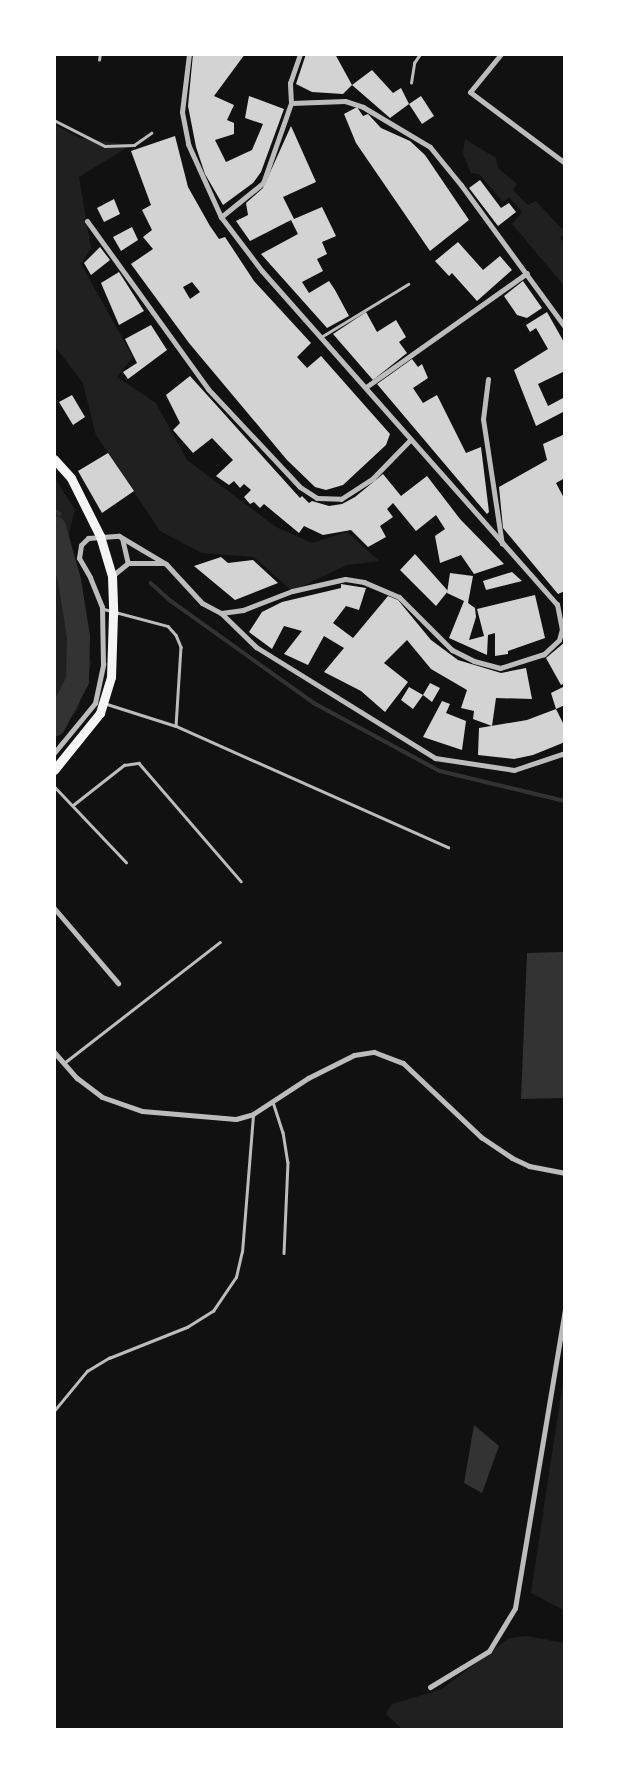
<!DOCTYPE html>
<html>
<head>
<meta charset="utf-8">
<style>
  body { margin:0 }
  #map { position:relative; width:619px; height:1784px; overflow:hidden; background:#111; font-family:Signika,sans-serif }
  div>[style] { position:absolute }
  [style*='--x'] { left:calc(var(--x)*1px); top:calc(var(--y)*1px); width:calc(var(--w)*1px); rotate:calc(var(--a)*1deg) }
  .green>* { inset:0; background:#202020 }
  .water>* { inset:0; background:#333 }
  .stream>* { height:3.5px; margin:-1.75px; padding:0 1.75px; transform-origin:1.75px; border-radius:1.75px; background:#333 }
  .river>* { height:23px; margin:-11.5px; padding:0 11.5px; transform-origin:11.5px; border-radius:11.5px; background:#333 }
  .building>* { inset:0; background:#d3d3d3 }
  .service>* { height:2.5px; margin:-1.25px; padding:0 1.25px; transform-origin:1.25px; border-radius:1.25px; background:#bcbcbc }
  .minor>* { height:5px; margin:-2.5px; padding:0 2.5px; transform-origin:2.5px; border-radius:2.5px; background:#bcbcbc }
  .primary>* { height:9px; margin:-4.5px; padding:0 4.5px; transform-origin:4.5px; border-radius:4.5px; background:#f5f5f5 }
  span { translate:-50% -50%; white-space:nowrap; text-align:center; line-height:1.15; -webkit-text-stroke:7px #fff; paint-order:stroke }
  .frame { position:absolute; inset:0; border:56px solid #fff; pointer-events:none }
</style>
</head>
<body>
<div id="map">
  <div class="green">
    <i style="clip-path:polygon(54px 124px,79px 138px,131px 145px,79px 177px,91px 249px,81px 264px,133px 357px,117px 377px,156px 403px,187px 460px,276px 527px,312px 543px,347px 532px,379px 561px,347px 565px,292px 591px,254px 557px,202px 553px,160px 531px,96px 435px,83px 383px,54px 345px)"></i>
    <i style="clip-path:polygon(465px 139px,496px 158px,498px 168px,517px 184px,513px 190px,528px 205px,536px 201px,565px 232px,560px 238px,565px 244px,565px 287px,512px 224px,522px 212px,509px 197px,503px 202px,479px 174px,471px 173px,463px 154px)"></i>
    <i style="clip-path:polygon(54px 477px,75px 510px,68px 537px,91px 663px,78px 709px,54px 738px)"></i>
    <i style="clip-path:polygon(565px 1368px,565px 1611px,531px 1593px)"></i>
    <i style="clip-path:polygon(526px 1636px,565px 1643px,565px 1730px,403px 1730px,386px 1714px,392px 1704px,442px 1689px,509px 1638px)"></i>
  </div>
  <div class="water">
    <i style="clip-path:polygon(565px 952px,565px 1098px,521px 1099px,527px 953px)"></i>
    <i style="clip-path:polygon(474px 1425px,499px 1446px,482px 1493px,464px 1483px)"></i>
  </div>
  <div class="stream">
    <i style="--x:54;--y:510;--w:7;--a:34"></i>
    <i style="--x:151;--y:583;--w:27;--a:42"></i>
    <i style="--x:171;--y:601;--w:176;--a:35.5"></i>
    <i style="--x:314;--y:703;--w:143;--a:28.4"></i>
    <i style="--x:440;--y:771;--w:129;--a:13.5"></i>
  </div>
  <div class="river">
    <i style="--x:54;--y:527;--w:55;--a:74.2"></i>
    <i style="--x:69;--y:580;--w:57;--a:80.9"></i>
    <i style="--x:78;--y:636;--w:44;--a:91.3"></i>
    <i style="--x:77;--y:680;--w:50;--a:117.6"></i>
  </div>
  <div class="building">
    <i style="clip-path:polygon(193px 54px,245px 54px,214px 96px,234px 105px,227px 120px,234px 123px,234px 134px,215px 140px,226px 162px,252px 150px,263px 124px,245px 118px,249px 96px,284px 109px,261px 172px,253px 183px,223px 205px,205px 174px,196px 147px,188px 106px)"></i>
    <i style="clip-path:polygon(306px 54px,335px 54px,352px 85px,343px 94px,312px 92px,296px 84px)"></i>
    <i style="clip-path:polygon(372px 70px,393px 93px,401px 88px,409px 104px,390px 118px,352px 85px)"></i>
    <i style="clip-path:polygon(421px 96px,434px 116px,422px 124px,409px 104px)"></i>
    <i style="clip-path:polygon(357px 107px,363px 116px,368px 114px,381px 128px,410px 141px,425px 155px,469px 220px,430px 251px,356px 143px,344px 114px)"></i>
    <i style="clip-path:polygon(291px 126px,316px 182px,283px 197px,294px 219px,322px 207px,336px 236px,322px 242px,327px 254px,317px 259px,323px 271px,302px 282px,309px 293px,329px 281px,335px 290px,349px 316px,327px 328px,261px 254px,298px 234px,291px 220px,250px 241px,236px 221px,248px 215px,246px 203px,263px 188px)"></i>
    <i style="clip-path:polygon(evenodd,175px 136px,188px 187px,210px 226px,219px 239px,225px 237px,254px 281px,311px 343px,297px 357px,307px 368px,321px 356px,390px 434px,386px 445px,343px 485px,326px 490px,315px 487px,287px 460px,189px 343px,131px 264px,153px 249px,143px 237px,152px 230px,142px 210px,151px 205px,131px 151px,175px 136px,192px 282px,200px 292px,190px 299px,183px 287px,192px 282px)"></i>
    <i style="clip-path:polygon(480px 180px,501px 208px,509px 203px,516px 212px,498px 226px,469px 188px)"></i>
    <i style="clip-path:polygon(114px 199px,120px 214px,104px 222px,97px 208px)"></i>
    <i style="clip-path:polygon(132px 227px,138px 240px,121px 251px,113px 237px)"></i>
    <i style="clip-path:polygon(458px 242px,483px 270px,500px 256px,512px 270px,477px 301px,452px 273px,449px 276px,435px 261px)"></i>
    <i style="clip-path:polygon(100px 247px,110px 260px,91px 275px,84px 263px)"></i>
    <i style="clip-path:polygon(119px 272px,144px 311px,119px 325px,101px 283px)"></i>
    <i style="clip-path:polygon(523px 281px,542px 308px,527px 318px,517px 315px,504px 296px)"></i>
    <i style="clip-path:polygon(366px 312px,377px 332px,396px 320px,406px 337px,399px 342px,407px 353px,373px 380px,333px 334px)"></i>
    <i style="clip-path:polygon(547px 312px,565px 344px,565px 371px,538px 384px,548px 406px,565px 397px,565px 411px,536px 426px,514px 370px,548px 349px,536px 328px,530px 332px,526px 325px)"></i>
    <i style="clip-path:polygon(151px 325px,167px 350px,128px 379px,123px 372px,137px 363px,125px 339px)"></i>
    <i style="clip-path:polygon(412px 359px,418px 367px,422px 364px,428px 378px,413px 388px,423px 403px,437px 395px,466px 453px,481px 447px,489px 512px,487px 514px,377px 384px)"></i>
    <i style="clip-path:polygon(190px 376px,300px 498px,302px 496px,309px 503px,312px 501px,329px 506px,342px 504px,355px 497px,383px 474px,401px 496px,427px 476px,460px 519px,504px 564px,474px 574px,461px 555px,440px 563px,435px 536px,445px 529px,436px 515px,416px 531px,393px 503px,387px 509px,393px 517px,380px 526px,386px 537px,368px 547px,351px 530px,323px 535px,304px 526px,299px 533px,264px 504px,260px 508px,254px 502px,250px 504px,244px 497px,251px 490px,244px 484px,240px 488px,234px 481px,229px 485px,216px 476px,233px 460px,212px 438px,193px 453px,173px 430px,180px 423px,166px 395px)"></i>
    <i style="clip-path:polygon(72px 395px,85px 417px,73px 425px,59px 402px)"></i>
    <i style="clip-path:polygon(565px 434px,565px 478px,556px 483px,565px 500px,565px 591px,558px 594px,503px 528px,499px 487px,547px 460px,543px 444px)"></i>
    <i style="clip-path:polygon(108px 453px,134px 491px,102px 513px,78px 471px)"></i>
    <i style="clip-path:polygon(415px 554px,448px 591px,436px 606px,400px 570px)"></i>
    <i style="clip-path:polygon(221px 557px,228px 563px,253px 560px,278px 583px,235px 600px,194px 566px)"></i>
    <i style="clip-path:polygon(512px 572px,522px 581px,486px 590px,483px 581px)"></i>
    <i style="clip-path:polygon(450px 573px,473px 576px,468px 603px,475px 608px,476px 617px,469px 640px,484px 636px,477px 609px,535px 595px,545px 638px,508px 651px,508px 654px,495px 656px,495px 633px,488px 635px,487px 655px,449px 638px,464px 601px,447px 593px)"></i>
    <i style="clip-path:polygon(341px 584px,366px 588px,359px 610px,346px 606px,333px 623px,353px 638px,388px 596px,398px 600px,431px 640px,458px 660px,501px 673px,526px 668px,532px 699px,496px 698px,492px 726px,473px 719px,474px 711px,461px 708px,467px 690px,431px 669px,407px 640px,384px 663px,408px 682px,385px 712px,361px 691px,324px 672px,344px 648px,324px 636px,308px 665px,284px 654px,302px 631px,284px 626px,272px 649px,249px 632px,262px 612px,282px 602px,341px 588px)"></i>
    <i style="clip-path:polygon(565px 642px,565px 683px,561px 685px,546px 658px)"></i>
    <i style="clip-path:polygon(430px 683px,440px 688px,432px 702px,423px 695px)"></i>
    <i style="clip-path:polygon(565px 686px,565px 705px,556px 709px,551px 693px)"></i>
    <i style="clip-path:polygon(409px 687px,423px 695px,413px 709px,401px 700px)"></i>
    <i style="clip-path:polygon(442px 701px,450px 704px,446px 713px,466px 721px,462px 750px,423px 737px)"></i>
    <i style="clip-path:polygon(556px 709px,565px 727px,565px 742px,533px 755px,514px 759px,478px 755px,479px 728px,527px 720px)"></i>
  </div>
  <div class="service">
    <i style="--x:99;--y:60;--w:6;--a:-81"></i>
    <i style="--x:411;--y:83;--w:20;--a:-81"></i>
    <i style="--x:414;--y:63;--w:11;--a:-56"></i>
    <i style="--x:54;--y:120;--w:57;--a:27"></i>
    <i style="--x:105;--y:146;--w:29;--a:-2"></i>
    <i style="--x:134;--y:145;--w:21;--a:-35"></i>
    <i style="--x:321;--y:337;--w:102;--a:-31.3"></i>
    <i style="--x:104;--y:609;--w:66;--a:14.9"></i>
    <i style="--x:168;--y:626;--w:12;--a:48"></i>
    <i style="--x:176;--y:635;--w:13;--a:67"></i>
    <i style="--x:181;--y:647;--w:79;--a:93.6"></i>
    <i style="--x:107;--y:704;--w:72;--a:17.7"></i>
    <i style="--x:176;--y:726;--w:298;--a:24"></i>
    <i style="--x:54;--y:786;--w:105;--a:46.5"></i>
    <i style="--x:73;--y:805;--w:65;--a:-38.1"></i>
    <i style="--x:124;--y:765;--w:15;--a:-8"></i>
    <i style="--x:139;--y:763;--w:156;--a:49.2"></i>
    <i style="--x:64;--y:1063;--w:197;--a:-37.8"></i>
    <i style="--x:273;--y:1102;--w:32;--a:72"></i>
    <i style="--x:283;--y:1132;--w:30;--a:81"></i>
    <i style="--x:288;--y:1162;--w:91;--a:92.5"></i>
    <i style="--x:54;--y:1411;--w:52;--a:-50.5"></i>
    <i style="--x:87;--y:1371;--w:26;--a:-31"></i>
    <i style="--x:109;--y:1358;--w:84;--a:-21.7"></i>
    <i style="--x:187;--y:1327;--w:31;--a:-32"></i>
    <i style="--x:213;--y:1311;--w:41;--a:-55.9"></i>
    <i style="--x:236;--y:1277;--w:26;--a:-77"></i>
    <i style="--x:242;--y:1252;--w:138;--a:-85.4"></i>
  </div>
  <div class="minor">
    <i style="--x:189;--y:54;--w:58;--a:96.9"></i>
    <i style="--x:182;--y:112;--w:33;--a:79"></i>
    <i style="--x:188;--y:144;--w:80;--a:65.7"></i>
    <i style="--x:221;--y:217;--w:68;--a:52.8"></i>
    <i style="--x:262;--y:271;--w:445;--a:48.5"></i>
    <i style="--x:557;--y:604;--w:25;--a:79"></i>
    <i style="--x:562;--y:629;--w:11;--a:105"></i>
    <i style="--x:559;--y:640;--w:21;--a:137"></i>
    <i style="--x:544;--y:654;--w:46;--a:162.3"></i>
    <i style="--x:500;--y:668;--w:27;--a:-165"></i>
    <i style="--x:474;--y:661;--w:25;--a:-153"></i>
    <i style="--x:452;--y:650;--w:75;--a:-135"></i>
    <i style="--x:399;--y:597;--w:38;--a:-157"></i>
    <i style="--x:364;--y:582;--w:19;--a:-171"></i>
    <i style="--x:345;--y:579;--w:54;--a:167.2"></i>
    <i style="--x:292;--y:591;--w:53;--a:158.8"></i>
    <i style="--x:243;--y:610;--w:22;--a:172"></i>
    <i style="--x:501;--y:54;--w:49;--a:129.2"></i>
    <i style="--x:470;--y:92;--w:119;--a:36.8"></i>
    <i style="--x:291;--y:103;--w:20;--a:-93"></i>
    <i style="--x:290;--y:83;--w:31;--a:-71"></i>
    <i style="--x:221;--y:217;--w:54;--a:-39"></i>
    <i style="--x:263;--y:183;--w:85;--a:-70.7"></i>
    <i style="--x:291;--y:103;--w:54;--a:-2.1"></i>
    <i style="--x:345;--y:101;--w:19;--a:18"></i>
    <i style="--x:363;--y:107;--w:78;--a:30.8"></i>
    <i style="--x:430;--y:147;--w:49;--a:50.8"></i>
    <i style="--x:461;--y:185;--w:176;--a:53.8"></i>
    <i style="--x:87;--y:221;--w:207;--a:54.2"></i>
    <i style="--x:208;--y:389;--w:134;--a:46.8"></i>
    <i style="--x:300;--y:487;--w:20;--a:33"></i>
    <i style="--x:317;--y:498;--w:24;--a:2"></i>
    <i style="--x:341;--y:499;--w:38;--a:-33"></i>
    <i style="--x:373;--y:478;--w:54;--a:-45.7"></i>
    <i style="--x:488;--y:379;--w:40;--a:97.1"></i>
    <i style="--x:483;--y:419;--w:126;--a:81.4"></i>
    <i style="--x:366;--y:387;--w:197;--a:-35.3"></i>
    <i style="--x:122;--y:538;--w:26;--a:77"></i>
    <i style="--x:112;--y:576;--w:21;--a:-39"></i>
    <i style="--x:128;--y:563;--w:36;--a:0"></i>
    <i style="--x:54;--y:753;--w:65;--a:-50.6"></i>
    <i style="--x:95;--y:703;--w:40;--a:-78"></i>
    <i style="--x:103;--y:664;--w:57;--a:-91"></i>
    <i style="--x:102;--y:607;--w:32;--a:-112"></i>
    <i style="--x:90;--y:577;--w:22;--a:-120"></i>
    <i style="--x:79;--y:558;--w:13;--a:-81"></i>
    <i style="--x:81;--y:545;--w:10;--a:-45"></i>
    <i style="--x:88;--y:538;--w:31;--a:-4"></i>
    <i style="--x:119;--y:536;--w:55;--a:30.8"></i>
    <i style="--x:166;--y:564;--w:53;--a:47.3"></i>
    <i style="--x:202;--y:603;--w:21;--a:28"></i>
    <i style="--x:221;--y:613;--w:49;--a:44.2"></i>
    <i style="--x:256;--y:647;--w:211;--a:31.8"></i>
    <i style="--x:435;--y:758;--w:80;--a:8.6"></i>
    <i style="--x:514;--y:770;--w:54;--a:-18.4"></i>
    <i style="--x:54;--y:908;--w:99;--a:49.5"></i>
    <i style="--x:54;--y:1052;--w:35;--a:49"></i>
    <i style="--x:77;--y:1078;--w:31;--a:37"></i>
    <i style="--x:102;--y:1097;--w:42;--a:19.3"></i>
    <i style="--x:142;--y:1111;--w:94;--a:4.9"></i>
    <i style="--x:236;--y:1119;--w:18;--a:-16"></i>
    <i style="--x:253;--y:1114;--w:66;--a:-33.2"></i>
    <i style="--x:308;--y:1078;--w:51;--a:-26.6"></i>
    <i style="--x:354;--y:1055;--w:20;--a:-9"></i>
    <i style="--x:374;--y:1052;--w:31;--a:21"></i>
    <i style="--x:403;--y:1063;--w:108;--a:43.5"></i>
    <i style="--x:481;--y:1137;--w:37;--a:34"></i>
    <i style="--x:512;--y:1158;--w:19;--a:25"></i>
    <i style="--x:529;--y:1166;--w:37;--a:11"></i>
    <i style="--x:430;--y:1687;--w:69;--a:-31.4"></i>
    <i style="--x:489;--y:1651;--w:50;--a:-58.8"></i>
    <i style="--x:515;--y:1608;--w:304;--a:-80.5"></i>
  </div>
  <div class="primary">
    <i style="--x:54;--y:459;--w:25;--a:48"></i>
    <i style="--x:71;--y:478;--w:65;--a:63.4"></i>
    <i style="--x:100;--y:536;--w:42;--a:73.3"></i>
    <i style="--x:112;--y:576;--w:38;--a:88"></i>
    <i style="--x:113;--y:614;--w:63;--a:91.8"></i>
    <i style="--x:111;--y:677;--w:38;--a:107"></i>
    <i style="--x:100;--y:713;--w:73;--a:128.9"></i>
  </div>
  <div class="frame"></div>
</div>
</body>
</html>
